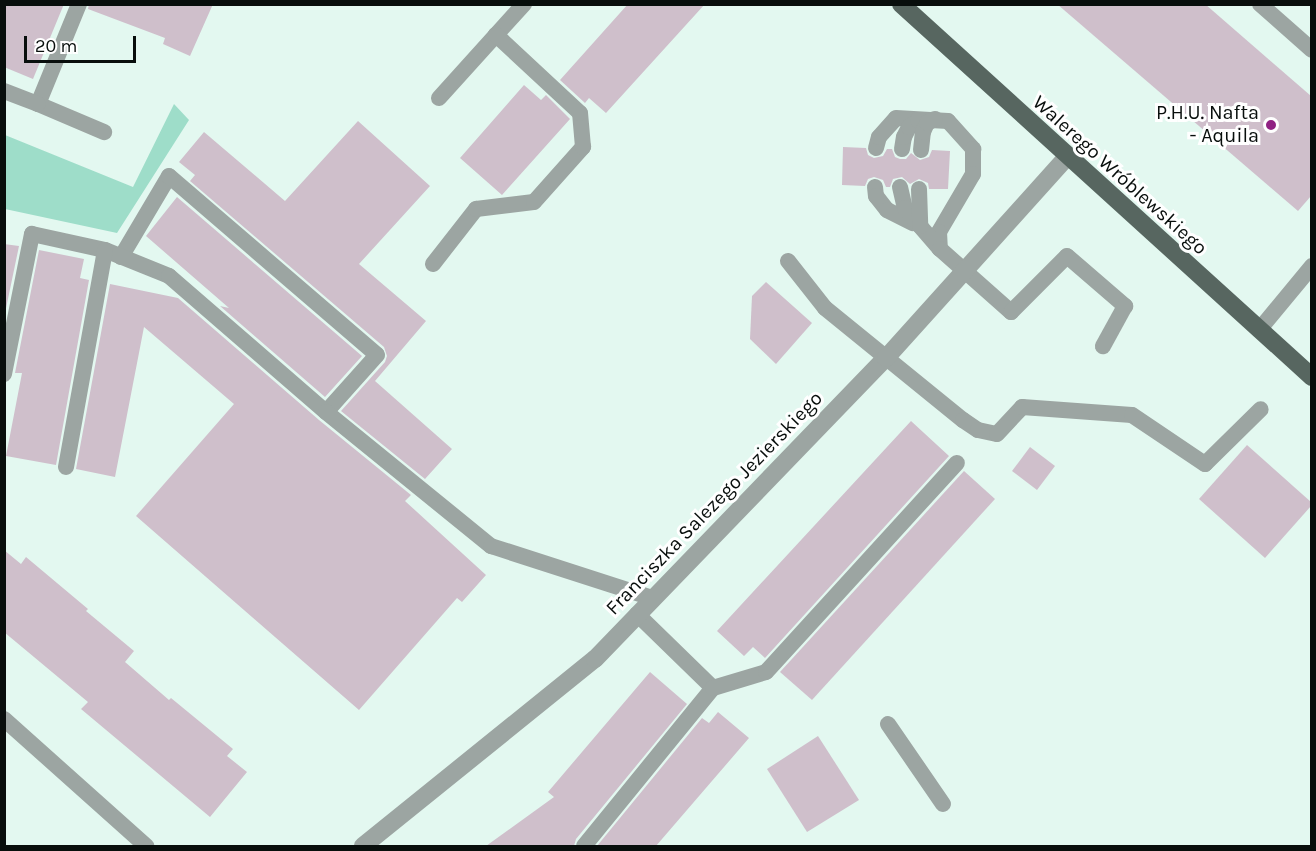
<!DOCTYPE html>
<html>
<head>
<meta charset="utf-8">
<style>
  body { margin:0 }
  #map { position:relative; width:1316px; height:851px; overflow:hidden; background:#e3f8f0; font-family:Karla,sans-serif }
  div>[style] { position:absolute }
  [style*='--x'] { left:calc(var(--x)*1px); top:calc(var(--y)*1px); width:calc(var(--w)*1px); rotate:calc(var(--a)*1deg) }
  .green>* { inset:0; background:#9eddc9 }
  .building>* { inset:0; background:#cfbfcb }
  .lane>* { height:16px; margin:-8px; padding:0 8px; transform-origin:8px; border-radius:8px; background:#9ca5a2 }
  .street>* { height:18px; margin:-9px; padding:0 9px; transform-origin:9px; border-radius:9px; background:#9ca5a2 }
  .primary>* { height:18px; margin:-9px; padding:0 9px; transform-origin:9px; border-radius:9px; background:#576660 }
  .dots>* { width:16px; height:16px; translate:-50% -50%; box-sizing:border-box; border:3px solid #fff; border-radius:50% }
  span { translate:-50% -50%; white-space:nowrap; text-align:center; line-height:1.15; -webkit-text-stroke:6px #fff; paint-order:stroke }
  .poi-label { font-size:20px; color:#080e0c }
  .right { translate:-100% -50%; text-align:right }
  .street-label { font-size:20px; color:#080e0c }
  .frame { position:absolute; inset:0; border:6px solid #080e0c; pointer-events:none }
  .scale { position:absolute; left:24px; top:36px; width:112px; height:27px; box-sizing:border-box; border:3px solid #080e0c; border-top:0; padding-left:8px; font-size:18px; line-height:21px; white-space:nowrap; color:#080e0c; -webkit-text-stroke:4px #fff; paint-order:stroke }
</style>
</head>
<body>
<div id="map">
  <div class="green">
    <i style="clip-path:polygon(174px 104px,189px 120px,117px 233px,5px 209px,5px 135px,133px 187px)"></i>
  </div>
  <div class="building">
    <i style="clip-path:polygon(4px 4px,64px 4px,33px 79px,4px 67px)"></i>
    <i style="clip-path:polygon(89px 4px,213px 4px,190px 56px,163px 44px,165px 38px,88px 9px)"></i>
    <i style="clip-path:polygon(628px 4px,705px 4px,606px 113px,589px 98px,585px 103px,560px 80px)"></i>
    <i style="clip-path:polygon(1057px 4px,1205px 4px,1311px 96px,1311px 196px,1298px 211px)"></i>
    <i style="clip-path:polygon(524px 85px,541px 100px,546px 95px,570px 119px,502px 195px,460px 158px)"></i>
    <i style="clip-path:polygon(358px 121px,430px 186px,359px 264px,426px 321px,375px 381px,452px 449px,425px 479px,341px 411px,385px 362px,387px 356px,384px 347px,190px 181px,195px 175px,179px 162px,204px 132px,285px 201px)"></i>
    <i style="clip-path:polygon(843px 147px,866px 148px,868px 155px,874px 158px,883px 156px,887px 149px,892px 149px,895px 157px,900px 159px,906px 159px,911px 153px,920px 160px,929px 157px,932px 150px,950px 151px,948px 189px,929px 189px,928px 183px,919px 179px,910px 184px,902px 177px,893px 179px,890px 187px,886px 187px,883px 180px,874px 177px,868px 179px,865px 186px,842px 185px)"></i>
    <i style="clip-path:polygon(177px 197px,362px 356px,325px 397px,220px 306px,229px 308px,146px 236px)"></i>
    <i style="clip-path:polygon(4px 244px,19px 246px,4px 318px)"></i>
    <i style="clip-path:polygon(39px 250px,84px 259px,80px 278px,89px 280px,56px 465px,6px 456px,22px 373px,15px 373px)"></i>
    <i style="clip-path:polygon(766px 282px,812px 323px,776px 364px,750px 339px,752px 296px)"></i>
    <i style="clip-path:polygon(110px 284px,178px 298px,319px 420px,411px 495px,405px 501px,486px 575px,462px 602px,457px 598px,359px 710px,136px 516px,234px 404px,144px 327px,115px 477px,76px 469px)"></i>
    <i style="clip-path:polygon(911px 421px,949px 456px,765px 658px,753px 647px,744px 656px,717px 631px)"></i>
    <i style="clip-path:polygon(1247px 445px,1311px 502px,1311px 506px,1265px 558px,1199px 499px)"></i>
    <i style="clip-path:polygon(1030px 447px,1055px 466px,1037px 490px,1012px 471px)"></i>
    <i style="clip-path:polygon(964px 471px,995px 499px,812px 700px,780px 672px)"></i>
    <i style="clip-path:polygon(4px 550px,21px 564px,26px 557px,88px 609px,86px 611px,134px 651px,125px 662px,169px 700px,171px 698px,233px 749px,227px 756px,247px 772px,210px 817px,81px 709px,88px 702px,4px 632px)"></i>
    <i style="clip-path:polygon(650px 672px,687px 704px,576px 839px,574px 846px,486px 846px,554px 797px,548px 792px)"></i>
    <i style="clip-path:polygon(718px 712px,749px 738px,656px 846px,597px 846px,702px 718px,709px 723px)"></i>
    <i style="clip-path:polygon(818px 736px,859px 800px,807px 832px,767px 769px)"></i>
  </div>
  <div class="lane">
    <i style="--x:79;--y:4;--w:108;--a:112.3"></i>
    <i style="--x:38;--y:104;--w:72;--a:23"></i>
    <i style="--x:1260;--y:4;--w:69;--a:41.5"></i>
    <i style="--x:4;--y:91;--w:36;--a:21"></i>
    <i style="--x:439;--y:98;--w:127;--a:-47.9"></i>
    <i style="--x:876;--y:148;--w:11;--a:-75"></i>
    <i style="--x:879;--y:137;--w:25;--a:-48"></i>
    <i style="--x:896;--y:118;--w:52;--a:3.3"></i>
    <i style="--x:948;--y:121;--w:38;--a:48"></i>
    <i style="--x:973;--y:149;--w:25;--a:90"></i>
    <i style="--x:973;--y:174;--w:67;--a:120.4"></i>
    <i style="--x:939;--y:232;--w:17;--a:87"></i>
    <i style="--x:902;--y:149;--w:12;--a:-81"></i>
    <i style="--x:904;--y:137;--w:11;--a:-63"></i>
    <i style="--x:909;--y:127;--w:11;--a:-38"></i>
    <i style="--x:918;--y:120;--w:7;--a:0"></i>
    <i style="--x:921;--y:150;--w:18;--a:-84"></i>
    <i style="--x:923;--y:132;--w:10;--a:-66"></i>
    <i style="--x:927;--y:123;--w:9;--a:-27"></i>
    <i style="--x:875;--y:187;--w:9;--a:84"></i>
    <i style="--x:876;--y:196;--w:18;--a:52"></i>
    <i style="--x:887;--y:210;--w:29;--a:27"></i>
    <i style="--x:900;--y:187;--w:22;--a:77"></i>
    <i style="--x:905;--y:208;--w:23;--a:50"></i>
    <i style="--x:920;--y:226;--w:30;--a:49"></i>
    <i style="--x:940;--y:249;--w:95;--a:41.6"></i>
    <i style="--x:1011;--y:312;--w:79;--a:-45"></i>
    <i style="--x:1067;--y:256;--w:77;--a:40.8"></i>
    <i style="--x:1125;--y:306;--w:46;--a:118.8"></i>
    <i style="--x:919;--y:189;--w:37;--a:88"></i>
    <i style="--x:121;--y:257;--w:94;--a:-59.3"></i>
    <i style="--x:169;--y:176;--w:274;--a:40.7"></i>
    <i style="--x:377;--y:355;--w:76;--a:131.8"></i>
    <i style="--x:788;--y:261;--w:60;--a:51.8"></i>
    <i style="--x:825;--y:308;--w:178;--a:39.1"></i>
    <i style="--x:963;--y:420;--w:18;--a:34"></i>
    <i style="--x:978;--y:430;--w:19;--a:12"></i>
    <i style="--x:997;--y:434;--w:37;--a:-47"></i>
    <i style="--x:1022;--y:407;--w:110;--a:4.2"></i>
    <i style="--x:1132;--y:415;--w:88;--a:33.9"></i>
    <i style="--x:1205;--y:464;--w:78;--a:-44.5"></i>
    <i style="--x:433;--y:264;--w:70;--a:-52"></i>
    <i style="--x:476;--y:209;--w:58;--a:-6.9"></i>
    <i style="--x:534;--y:202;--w:74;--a:-48.3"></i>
    <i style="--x:583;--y:147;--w:34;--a:-95"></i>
    <i style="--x:580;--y:113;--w:115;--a:-137.1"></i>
    <i style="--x:1259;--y:330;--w:83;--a:-50.4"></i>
    <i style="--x:4;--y:374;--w:143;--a:-78.7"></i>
    <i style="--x:32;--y:234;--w:75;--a:12.4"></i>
    <i style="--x:105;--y:250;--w:69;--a:22.1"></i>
    <i style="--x:169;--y:276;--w:208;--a:40.9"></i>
    <i style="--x:326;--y:412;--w:213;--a:39.1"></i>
    <i style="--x:491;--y:546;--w:169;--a:17.9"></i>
    <i style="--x:66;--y:467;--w:220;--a:-79.8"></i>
    <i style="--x:637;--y:614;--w:106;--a:44.2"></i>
    <i style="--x:4;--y:719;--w:191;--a:41.8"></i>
    <i style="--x:888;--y:724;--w:97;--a:55.5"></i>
    <i style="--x:584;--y:846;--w:204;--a:-50.8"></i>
    <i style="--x:713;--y:688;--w:55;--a:-16.8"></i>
    <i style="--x:766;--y:672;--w:283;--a:-47.6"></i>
  </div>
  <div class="street">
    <i style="--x:363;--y:846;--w:298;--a:-38.9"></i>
    <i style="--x:595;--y:659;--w:419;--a:-46"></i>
    <i style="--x:886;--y:358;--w:270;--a:-48"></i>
  </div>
  <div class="primary">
    <i style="--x:901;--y:4;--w:555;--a:42.23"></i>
  </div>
  <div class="dots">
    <i style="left:1271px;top:125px;background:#902183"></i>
  </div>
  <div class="poi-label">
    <span class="right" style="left:1259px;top:124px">P.H.U. Nafta<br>- Aquila</span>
  </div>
  <div class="street-label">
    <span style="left:1120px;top:175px;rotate:42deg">Walerego Wróblewskiego</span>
    <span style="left:714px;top:503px;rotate:-46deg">Franciszka Salezego Jezierskiego</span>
  </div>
  <div class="frame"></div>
  <div class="scale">20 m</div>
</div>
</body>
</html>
